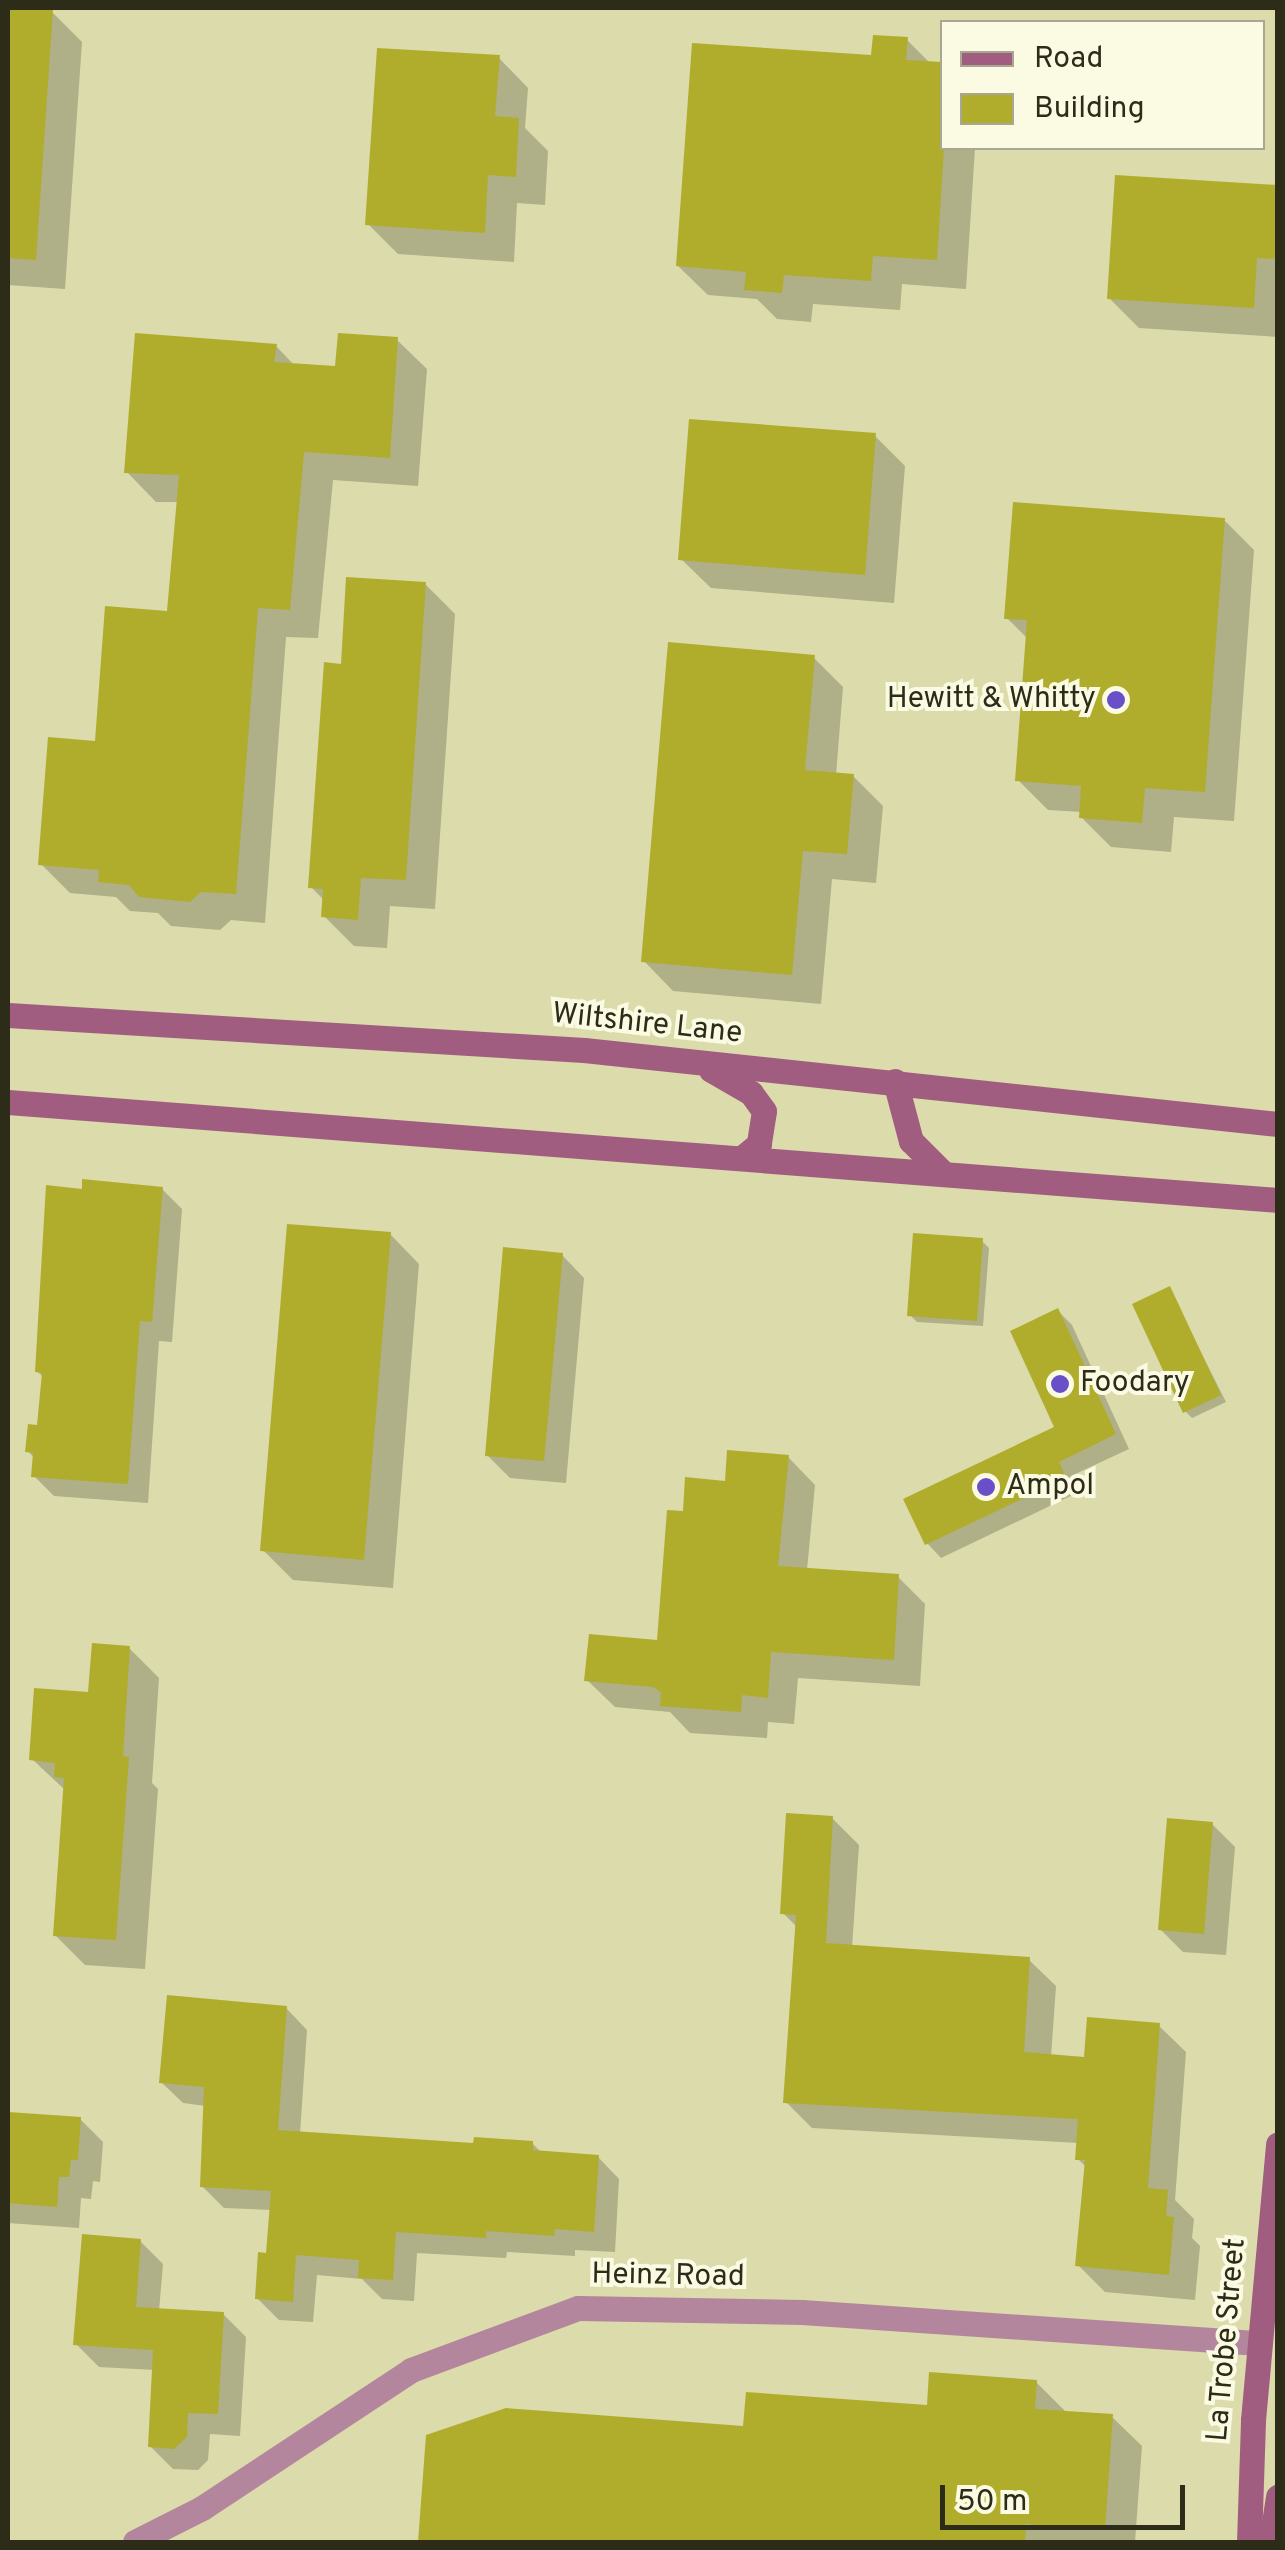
<!DOCTYPE html>
<html>
<head>
<meta charset="utf-8">
<style>
  body { margin:0 }
  #map { position:relative; width:1285px; height:2550px; overflow:hidden; background:#dbdbab; font-family:Overpass,sans-serif }
  div>[style] { position:absolute }
  [style*='--x'] { left:calc(var(--x)*1px); top:calc(var(--y)*1px); width:calc(var(--w)*1px); rotate:calc(var(--a)*1deg) }
  .shadow>* { inset:0; background:#0003 }
  .building>* { inset:0; background:#b0ad2c }
  .minor>* { height:25px; margin:-12.5px; padding:0 12.5px; transform-origin:12.5px; border-radius:12.5px; background:#b4869d }
  .secondary>* { height:25px; margin:-12.5px; padding:0 12.5px; transform-origin:12.5px; border-radius:12.5px; background:#a05d80 }
  .dots>* { width:28px; height:28px; translate:-50% -50%; box-sizing:border-box; border:5px solid #fafbe2; border-radius:50% }
  span { translate:-50% -50%; white-space:nowrap; text-align:center; line-height:1.15; -webkit-text-stroke:8px #fafbe2; paint-order:stroke }
  .poi-label { font-size:30px; color:#2c2c19 }
  .right { translate:-100% -50%; text-align:right }
  .left { translate:0 -50%; text-align:left }
  .street-label { font-size:30px; color:#2c2c19 }
  .frame { position:absolute; inset:0; border:10px solid #2c2c19; pointer-events:none }
  .legend { position:absolute; left:940px; top:20px; width:325px; height:130px; box-sizing:border-box; background:#fafbe2; border:2px solid #a8a892; margin:0; padding:12px 18px; list-style:none; font-size:30px; color:#2c2c19 }
  .legend li { display:flex; align-items:center; gap:20px; height:50px }
  .legend b { width:50px; border:2px solid #a8a892 }
  .scale { position:absolute; left:940px; top:2485px; width:245px; height:45px; box-sizing:border-box; border:5px solid #2c2c19; border-top:0; padding-left:12px; font-size:30px; line-height:35px; white-space:nowrap; color:#2c2c19; -webkit-text-stroke:8px #fafbe2; paint-order:stroke }
</style>
</head>
<body>
<div id="map">
  <div class="shadow">
    <i style="clip-path:polygon(8px 8px,52px 12px,82px 42px,65px 289px,8px 285px)"></i>
    <i style="clip-path:polygon(906px 39px,931px 64px,942px 65px,942px 148px,975px 148px,966px 289px,902px 284px,900px 310px,813px 304px,811px 322px,777px 319px,757px 299px,708px 295px,678px 266px,874px 58px)"></i>
    <i style="clip-path:polygon(499px 58px,528px 88px,525px 128px,548px 151px,545px 205px,517px 203px,514px 262px,398px 254px,368px 224px)"></i>
    <i style="clip-path:polygon(1278px 188px,1278px 337px,1139px 328px,1109px 298px)"></i>
    <i style="clip-path:polygon(397px 340px,427px 369px,418px 486px,333px 480px,318px 638px,286px 637px,265px 923px,231px 920px,220px 930px,171px 926px,158px 913px,130px 911px,116px 897px,70px 893px,41px 864px,98px 744px,170px 614px,179px 502px,156px 502px,127px 472px,276px 346px,295px 366px,338px 368px)"></i>
    <i style="clip-path:polygon(875px 436px,905px 466px,894px 603px,711px 588px,681px 559px)"></i>
    <i style="clip-path:polygon(1224px 520px,1254px 550px,1234px 821px,1174px 817px,1171px 852px,1111px 847px,1081px 817px,1082px 812px,1048px 810px,1018px 780px,1028px 639px,1007px 618px)"></i>
    <i style="clip-path:polygon(425px 584px,455px 614px,435px 909px,390px 906px,387px 948px,354px 946px,324px 916px,325px 901px,311px 887px,343px 667px)"></i>
    <i style="clip-path:polygon(813px 657px,843px 687px,836px 775px,853px 776px,883px 806px,876px 883px,832px 879px,821px 1004px,673px 991px,644px 961px)"></i>
    <i style="clip-path:polygon(162px 1189px,182px 1209px,172px 1342px,159px 1341px,148px 1503px,54px 1496px,34px 1476px,35px 1459px,28px 1451px,39px 1428px,44px 1378px,37px 1371px)"></i>
    <i style="clip-path:polygon(390px 1234px,419px 1264px,393px 1588px,293px 1580px,263px 1550px)"></i>
    <i style="clip-path:polygon(982px 1241px,989px 1248px,983px 1326px,917px 1322px,910px 1315px)"></i>
    <i style="clip-path:polygon(562px 1255px,584px 1278px,566px 1483px,510px 1478px,487px 1455px)"></i>
    <i style="clip-path:polygon(1169px 1289px,1226px 1402px,1192px 1418px,1185px 1411px)"></i>
    <i style="clip-path:polygon(1058px 1311px,1072px 1325px,1129px 1449px,1071px 1476px,1079px 1492px,941px 1558px,927px 1543px,1057px 1428px)"></i>
    <i style="clip-path:polygon(788px 1457px,815px 1485px,807px 1570px,898px 1577px,925px 1604px,920px 1686px,798px 1678px,794px 1724px,768px 1722px,767px 1738px,690px 1733px,670px 1712px,615px 1707px,587px 1680px,659px 1643px,685px 1514px,727px 1483px)"></i>
    <i style="clip-path:polygon(129px 1648px,159px 1678px,152px 1783px,158px 1789px,145px 1969px,85px 1965px,55px 1935px,65px 1790px,32px 1759px)"></i>
    <i style="clip-path:polygon(832px 1818px,859px 1845px,852px 1948px,1029px 1960px,1056px 1986px,1051px 2057px,1086px 2060px,1159px 2026px,1186px 2052px,1175px 2200px,1194px 2219px,1192px 2238px,1200px 2246px,1195px 2300px,1105px 2292px,1078px 2265px,1086px 2167px,1078px 2159px,1079px 2143px,812px 2128px,786px 2102px,798px 1928px,783px 1913px)"></i>
    <i style="clip-path:polygon(1212px 1824px,1235px 1847px,1226px 1955px,1183px 1952px,1160px 1929px)"></i>
    <i style="clip-path:polygon(286px 2008px,307px 2030px,300px 2134px,475px 2146px,532px 2143px,542px 2153px,598px 2157px,619px 2179px,615px 2252px,575px 2250px,575px 2256px,507px 2252px,506px 2258px,417px 2253px,414px 2301px,382px 2299px,362px 2279px,317px 2275px,313px 2322px,279px 2320px,257px 2298px,269px 2255px,272px 2210px,224px 2208px,202px 2186px,206px 2106px,183px 2103px,161px 2082px)"></i>
    <i style="clip-path:polygon(8px 2114px,80px 2119px,103px 2142px,100px 2182px,93px 2181px,91px 2199px,81px 2198px,79px 2228px,8px 2223px)"></i>
    <i style="clip-path:polygon(140px 2241px,163px 2264px,159px 2311px,223px 2314px,246px 2337px,240px 2436px,210px 2434px,208px 2460px,198px 2470px,173px 2469px,150px 2446px,155px 2370px,99px 2367px,76px 2344px)"></i>
    <i style="clip-path:polygon(1036px 2382px,1066px 2412px,1112px 2417px,1142px 2446px,1135px 2542px,421px 2542px,429px 2437px,746px 2429px,929px 2408px)"></i>
  </div>
  <div class="building">
    <i style="clip-path:polygon(8px 8px,53px 9px,36px 260px,8px 258px)"></i>
    <i style="clip-path:polygon(873px 35px,908px 37px,906px 60px,942px 62px,944px 148px,937px 260px,873px 256px,871px 281px,784px 275px,782px 293px,744px 290px,746px 272px,676px 266px,692px 43px,871px 55px)"></i>
    <i style="clip-path:polygon(377px 48px,500px 55px,495px 116px,519px 118px,516px 177px,488px 175px,485px 233px,365px 225px)"></i>
    <i style="clip-path:polygon(1115px 175px,1278px 185px,1278px 259px,1257px 258px,1254px 308px,1107px 299px)"></i>
    <i style="clip-path:polygon(135px 333px,277px 344px,274px 362px,335px 366px,338px 333px,398px 337px,390px 458px,304px 452px,290px 610px,258px 608px,236px 894px,201px 892px,190px 902px,139px 897px,129px 885px,98px 882px,99px 870px,38px 865px,48px 737px,95px 741px,105px 606px,167px 611px,179px 475px,124px 473px)"></i>
    <i style="clip-path:polygon(689px 419px,876px 433px,865px 575px,678px 560px)"></i>
    <i style="clip-path:polygon(1013px 502px,1225px 518px,1205px 792px,1145px 788px,1142px 823px,1079px 818px,1081px 786px,1015px 781px,1027px 620px,1004px 619px)"></i>
    <i style="clip-path:polygon(346px 577px,426px 582px,406px 880px,361px 878px,358px 920px,321px 917px,323px 889px,308px 888px,324px 662px,341px 664px)"></i>
    <i style="clip-path:polygon(668px 642px,815px 655px,805px 770px,854px 774px,847px 854px,803px 851px,792px 975px,641px 962px)"></i>
    <i style="clip-path:polygon(82px 1179px,163px 1187px,152px 1322px,140px 1321px,128px 1484px,31px 1477px,33px 1453px,25px 1452px,28px 1424px,37px 1425px,42px 1373px,35px 1372px,46px 1185px,82px 1189px)"></i>
    <i style="clip-path:polygon(287px 1224px,391px 1232px,364px 1560px,260px 1551px)"></i>
    <i style="clip-path:polygon(913px 1233px,983px 1238px,977px 1321px,907px 1316px)"></i>
    <i style="clip-path:polygon(503px 1247px,563px 1253px,544px 1461px,485px 1456px)"></i>
    <i style="clip-path:polygon(1170px 1286px,1221px 1395px,1183px 1413px,1132px 1304px)"></i>
    <i style="clip-path:polygon(1058px 1308px,1116px 1434px,1059px 1462px,1066px 1478px,925px 1545px,903px 1499px,1054px 1427px,1010px 1331px)"></i>
    <i style="clip-path:polygon(727px 1450px,789px 1455px,778px 1566px,899px 1574px,894px 1660px,771px 1652px,768px 1698px,742px 1695px,741px 1712px,660px 1706px,661px 1692px,653px 1687px,584px 1681px,589px 1634px,657px 1640px,667px 1510px,683px 1511px,685px 1477px,725px 1481px)"></i>
    <i style="clip-path:polygon(92px 1643px,130px 1646px,123px 1756px,129px 1757px,116px 1940px,53px 1936px,64px 1778px,54px 1777px,55px 1763px,29px 1760px,34px 1688px,88px 1692px)"></i>
    <i style="clip-path:polygon(786px 1813px,833px 1816px,826px 1943px,1030px 1957px,1024px 2052px,1084px 2057px,1087px 2017px,1160px 2023px,1148px 2188px,1168px 2190px,1166px 2216px,1174px 2217px,1169px 2275px,1075px 2266px,1085px 2160px,1075px 2160px,1078px 2119px,783px 2103px,796px 1915px,780px 1914px)"></i>
    <i style="clip-path:polygon(1167px 1818px,1213px 1822px,1204px 1934px,1158px 1930px)"></i>
    <i style="clip-path:polygon(167px 1995px,287px 2006px,278px 2130px,473px 2143px,474px 2137px,533px 2141px,533px 2150px,599px 2155px,594px 2232px,555px 2229px,554px 2236px,486px 2231px,486px 2238px,396px 2232px,393px 2280px,358px 2278px,359px 2260px,296px 2255px,293px 2302px,255px 2299px,258px 2252px,266px 2253px,271px 2191px,200px 2187px,204px 2087px,159px 2083px)"></i>
    <i style="clip-path:polygon(8px 2112px,81px 2117px,78px 2160px,71px 2160px,69px 2177px,59px 2177px,57px 2207px,8px 2203px)"></i>
    <i style="clip-path:polygon(82px 2234px,141px 2239px,136px 2307px,224px 2312px,218px 2414px,188px 2413px,187px 2437px,174px 2449px,148px 2447px,153px 2350px,73px 2345px)"></i>
    <i style="clip-path:polygon(929px 2372px,1037px 2380px,1035px 2409px,1113px 2414px,1105px 2530px,1026px 2524px,1025px 2542px,418px 2542px,426px 2435px,506px 2408px,743px 2426px,746px 2392px,927px 2405px)"></i>
  </div>
  <div class="minor">
    <i style="--x:135;--y:2542;--w:75;--a:-26.9"></i>
    <i style="--x:202;--y:2508;--w:250;--a:-33.4"></i>
    <i style="--x:411;--y:2370;--w:178;--a:-20.4"></i>
    <i style="--x:578;--y:2308;--w:224;--a:1"></i>
    <i style="--x:802;--y:2312;--w:458;--a:3.9"></i>
  </div>
  <div class="secondary">
    <i style="--x:8;--y:1015;--w:577;--a:3.48"></i>
    <i style="--x:584;--y:1050;--w:698;--a:6.09"></i>
    <i style="--x:711;--y:1070;--w:46;--a:29.9"></i>
    <i style="--x:751;--y:1093;--w:22;--a:54"></i>
    <i style="--x:764;--y:1111;--w:33;--a:99"></i>
    <i style="--x:759;--y:1144;--w:22;--a:141"></i>
    <i style="--x:895;--y:1081;--w:62;--a:75.1"></i>
    <i style="--x:911;--y:1141;--w:45;--a:45"></i>
    <i style="--x:8;--y:1102;--w:1274;--a:4.41"></i>
    <i style="--x:1249;--y:2542;--w:122;--a:-88.1"></i>
    <i style="--x:1253;--y:2420;--w:277;--a:-84.8"></i>
    <i style="--x:1271;--y:2542;--w:46;--a:-81.2"></i>
  </div>
  <div class="dots">
    <i style="left:1116px;top:700px;background:#6950c9"></i>
    <i style="left:1060px;top:1384px;background:#6950c9"></i>
    <i style="left:986px;top:1487px;background:#6950c9"></i>
  </div>
  <div class="poi-label">
    <span class="right" style="left:1096px;top:700px">Hewitt &amp; Whitty</span>
    <span class="left" style="left:1080px;top:1384px">Foodary</span>
    <span class="left" style="left:1006px;top:1487px">Ampol</span>
  </div>
  <div class="street-label">
    <span style="left:647px;top:1025px;rotate:6deg">Wiltshire Lane</span>
    <span style="left:668px;top:2277px;rotate:1deg">Heinz Road</span>
    <span style="left:1228px;top:2340px;rotate:-85deg">La Trobe Street</span>
  </div>
  <div class="frame"></div>
  <ul class="legend">
  <li><b style="height:12px;background:#a05d80"></b>Road</li>
  <li><b style="height:28px;background:#b0ad2c"></b>Building</li>
  </ul>
  <div class="scale">50 m</div>
</div>
</body>
</html>
